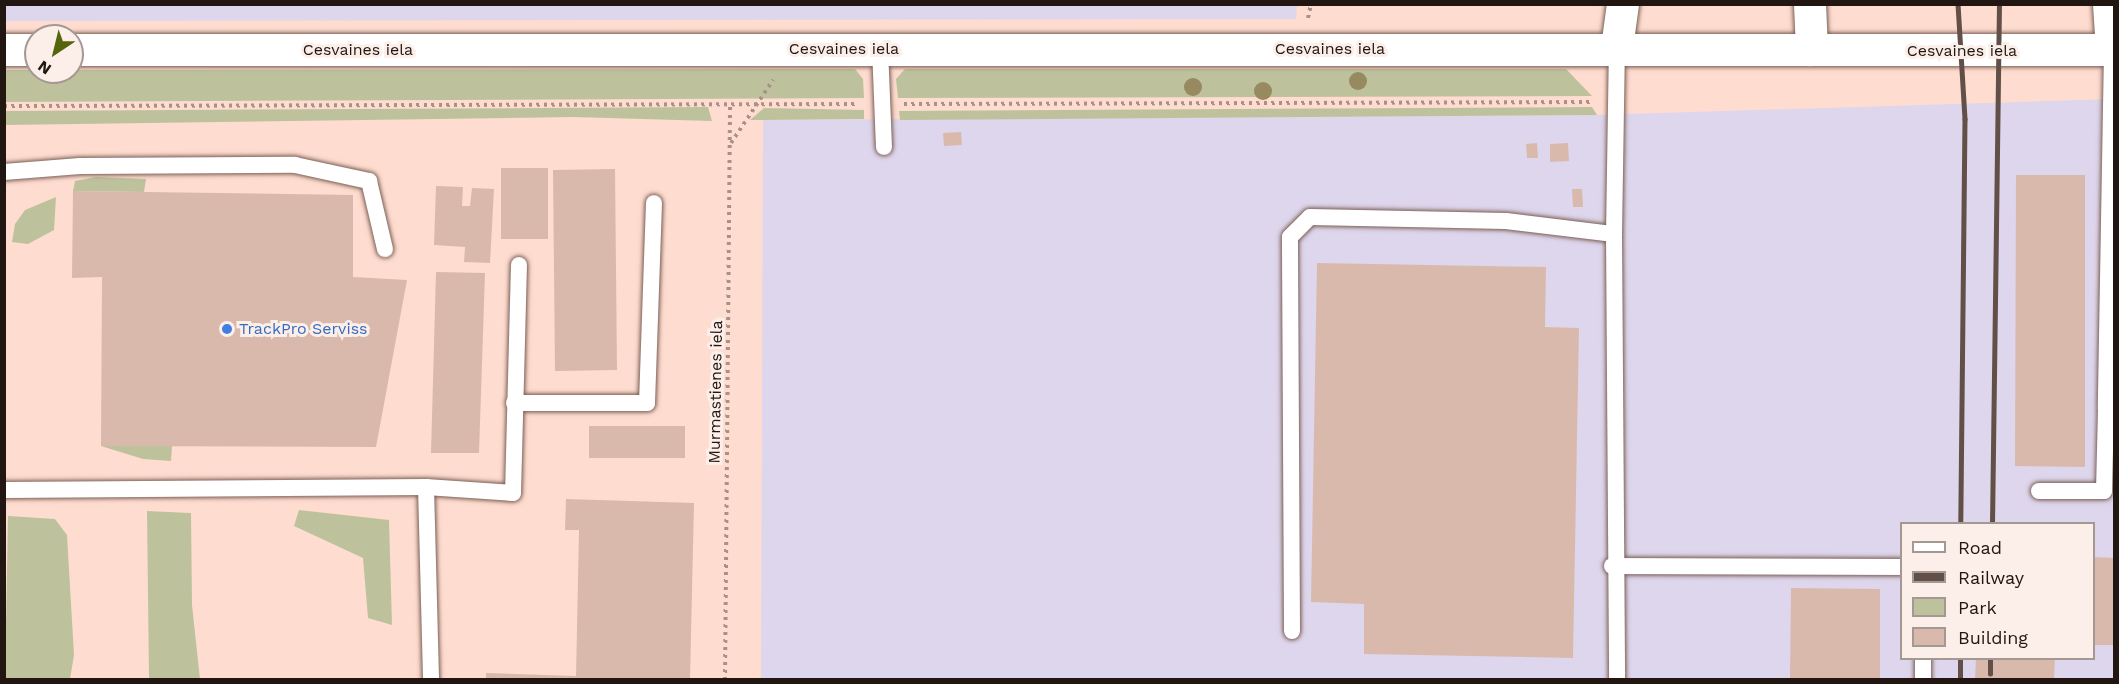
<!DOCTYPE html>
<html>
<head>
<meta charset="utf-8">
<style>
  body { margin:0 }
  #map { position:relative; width:2119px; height:684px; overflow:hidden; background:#fedcd0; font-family:"Work Sans",sans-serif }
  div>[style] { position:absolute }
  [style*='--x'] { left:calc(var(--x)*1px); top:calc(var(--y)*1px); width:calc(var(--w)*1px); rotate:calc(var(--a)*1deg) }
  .industrial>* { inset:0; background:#ded6ec }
  .green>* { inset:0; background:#bec29c }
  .building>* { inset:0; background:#dab9ad }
  .path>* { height:4px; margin-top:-2px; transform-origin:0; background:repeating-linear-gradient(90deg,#aa9187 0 3px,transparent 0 7.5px) }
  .roads { filter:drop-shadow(0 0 2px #7c5f55) drop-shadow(0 0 2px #7c5f55) }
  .service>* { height:16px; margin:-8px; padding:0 8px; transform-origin:8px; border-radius:8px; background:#fff }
  .minor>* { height:32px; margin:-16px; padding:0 16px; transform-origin:16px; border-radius:16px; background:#fff }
  .rail>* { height:4.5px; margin:-2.25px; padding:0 2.25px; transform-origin:2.25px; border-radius:2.25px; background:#614f48 }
  .trees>* { width:18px; height:18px; margin:-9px; border-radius:50%; background:#978960 }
  .dots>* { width:16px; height:16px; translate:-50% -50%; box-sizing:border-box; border:3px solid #fceee9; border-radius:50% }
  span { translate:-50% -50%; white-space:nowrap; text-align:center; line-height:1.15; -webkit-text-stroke:6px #fceee9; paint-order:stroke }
  .street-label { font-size:16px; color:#211611 }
  .shop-label { font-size:16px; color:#366cbe }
  .left { translate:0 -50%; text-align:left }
  .frame { position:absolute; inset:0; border:6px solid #211611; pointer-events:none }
  .legend { position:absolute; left:1900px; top:522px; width:195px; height:138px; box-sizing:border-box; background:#fceee9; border:2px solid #a49893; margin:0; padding:8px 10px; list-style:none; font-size:18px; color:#211611 }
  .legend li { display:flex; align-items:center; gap:12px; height:30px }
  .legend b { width:30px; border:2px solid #a49893 }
  .north { position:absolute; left:24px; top:24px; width:60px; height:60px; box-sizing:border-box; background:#fceee9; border:2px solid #a49893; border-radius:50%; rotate:215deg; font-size:16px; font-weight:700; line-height:24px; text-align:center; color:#211611 }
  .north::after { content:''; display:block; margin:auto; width:21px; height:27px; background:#55650b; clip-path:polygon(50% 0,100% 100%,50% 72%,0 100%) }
</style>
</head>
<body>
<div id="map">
  <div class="industrial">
    <i style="clip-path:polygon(4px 5px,5px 4px,1297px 5px,1296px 19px,5px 21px)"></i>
    <i style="clip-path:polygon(evenodd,2114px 99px,2114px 679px,761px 680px,763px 120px,1597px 115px,2114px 99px,1902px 524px,2094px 524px,2094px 658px,1902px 658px,1902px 524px)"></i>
  </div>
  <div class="green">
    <i style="clip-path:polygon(855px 69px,863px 79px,864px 98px,4px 102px,5px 70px)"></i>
    <i style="clip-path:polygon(905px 69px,1566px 69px,1592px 96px,898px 98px,896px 79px)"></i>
    <i style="clip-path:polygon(708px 107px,712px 121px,573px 117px,4px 125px,5px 111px)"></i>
    <i style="clip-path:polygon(1592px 107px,1597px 115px,900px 120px,899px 111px)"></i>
    <i style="clip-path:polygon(764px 108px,864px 110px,864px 119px,750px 120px)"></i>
    <i style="clip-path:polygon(96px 177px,146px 179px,144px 192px,73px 191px,75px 181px)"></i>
    <i style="clip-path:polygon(56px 197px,54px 230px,28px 244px,12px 242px,15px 224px,25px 210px)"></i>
    <i style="clip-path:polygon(101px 446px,172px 446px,171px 461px,143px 459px)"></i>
    <i style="clip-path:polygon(299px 510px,389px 520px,392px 625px,368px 618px,363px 558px,294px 526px)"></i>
    <i style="clip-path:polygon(147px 511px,191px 513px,192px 605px,200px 679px,149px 679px)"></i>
    <i style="clip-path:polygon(8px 516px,55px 519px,67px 535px,74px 655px,70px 679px,5px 679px)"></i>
  </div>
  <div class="building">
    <i style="clip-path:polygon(961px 132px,962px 145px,944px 146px,943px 133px)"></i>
    <i style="clip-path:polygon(1537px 143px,1538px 158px,1527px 158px,1526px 144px)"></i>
    <i style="clip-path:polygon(1568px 143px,1569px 161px,1550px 162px,1550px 144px)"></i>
    <i style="clip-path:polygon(501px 168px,548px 168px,548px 239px,501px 239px)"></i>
    <i style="clip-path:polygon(615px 169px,617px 370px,555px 371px,553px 170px)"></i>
    <i style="clip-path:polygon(2016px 175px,2085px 175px,2085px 467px,2015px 466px)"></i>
    <i style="clip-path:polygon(436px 186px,463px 187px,462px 206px,470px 206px,472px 188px,494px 189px,490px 263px,464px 262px,465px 247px,434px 245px)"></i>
    <i style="clip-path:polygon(1572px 189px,1582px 189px,1583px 207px,1573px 207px)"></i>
    <i style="clip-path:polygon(73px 191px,353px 195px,353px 277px,407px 280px,376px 447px,101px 446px,102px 277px,72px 278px)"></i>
    <i style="clip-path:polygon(1317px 263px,1546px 267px,1545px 327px,1579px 328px,1573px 658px,1364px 654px,1364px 604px,1311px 602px)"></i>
    <i style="clip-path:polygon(436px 272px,485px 273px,479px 453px,431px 453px)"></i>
    <i style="clip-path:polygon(589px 426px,685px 426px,685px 458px,589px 458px)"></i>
    <i style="clip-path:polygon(566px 499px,694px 503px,690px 680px,486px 680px,486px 673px,576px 676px,579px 530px,565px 530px)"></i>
    <i style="clip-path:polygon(2094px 557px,2114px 558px,2114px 645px,2094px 645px)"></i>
    <i style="clip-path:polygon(1791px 588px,1880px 589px,1880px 680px,1790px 680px)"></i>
    <i style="clip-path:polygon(1976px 658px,2055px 658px,2054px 680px,1975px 680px)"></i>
  </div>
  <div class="path">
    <i style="--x:1308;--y:18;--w:14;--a:-78"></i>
    <i style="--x:904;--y:104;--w:689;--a:-0.17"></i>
    <i style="--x:4;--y:106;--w:855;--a:-0.13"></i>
    <i style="--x:731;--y:143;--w:76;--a:-56.3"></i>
    <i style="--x:725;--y:680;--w:576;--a:-89.5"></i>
  </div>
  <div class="roads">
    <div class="service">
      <i style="--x:880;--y:48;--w:99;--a:87.7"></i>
      <i style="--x:2112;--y:50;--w:359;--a:91"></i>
      <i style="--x:2106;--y:409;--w:8;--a:7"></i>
      <i style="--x:4;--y:172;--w:76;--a:-4.5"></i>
      <i style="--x:80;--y:166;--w:215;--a:-0.3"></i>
      <i style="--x:295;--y:165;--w:76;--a:12.2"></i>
      <i style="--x:369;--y:181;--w:70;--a:76.8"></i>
      <i style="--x:1614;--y:234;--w:446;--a:89.6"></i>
      <i style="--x:514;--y:403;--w:133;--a:0"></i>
      <i style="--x:647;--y:403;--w:200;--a:-88"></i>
      <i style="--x:426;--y:487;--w:193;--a:88.5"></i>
      <i style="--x:4;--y:490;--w:422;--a:-0.4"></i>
      <i style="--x:426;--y:487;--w:87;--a:3.9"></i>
      <i style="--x:513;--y:493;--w:228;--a:-88.5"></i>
      <i style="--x:2039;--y:491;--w:65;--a:0"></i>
      <i style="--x:2104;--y:491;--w:82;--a:-88.6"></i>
      <i style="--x:1612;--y:566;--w:290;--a:0.2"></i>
      <i style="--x:1292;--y:631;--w:394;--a:-90.3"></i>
      <i style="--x:1290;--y:237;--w:28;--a:-45"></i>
      <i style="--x:1310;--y:217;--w:196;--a:1.2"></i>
      <i style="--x:1506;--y:221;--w:109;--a:6.9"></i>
      <i style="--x:1614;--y:234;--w:186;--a:-89.1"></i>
      <i style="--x:1923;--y:680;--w:22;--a:-90"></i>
    </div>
    <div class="minor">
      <i style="--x:1810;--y:4;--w:46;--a:87.5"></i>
      <i style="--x:2109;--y:4;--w:46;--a:86.3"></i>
      <i style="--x:1617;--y:48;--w:44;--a:-82.2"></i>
      <i style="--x:4;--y:50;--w:32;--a:0"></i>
      <i style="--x:72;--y:50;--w:2042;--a:0"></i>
    </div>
  </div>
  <div class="rail">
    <i style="--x:1958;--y:4;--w:115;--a:86.5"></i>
    <i style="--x:1965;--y:119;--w:405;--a:90.6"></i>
    <i style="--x:1992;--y:524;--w:520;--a:-89.23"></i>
    <i style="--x:1990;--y:674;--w:16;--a:-90"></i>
    <i style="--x:1960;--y:680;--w:22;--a:-90"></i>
  </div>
  <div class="trees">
    <i style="left:1358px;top:81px"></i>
    <i style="left:1193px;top:87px"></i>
    <i style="left:1263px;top:91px"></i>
  </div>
  <div class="dots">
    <i style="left:227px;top:329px;background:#3f7fe0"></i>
  </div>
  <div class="street-label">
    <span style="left:844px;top:49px">Cesvaines iela</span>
    <span style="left:1330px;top:49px">Cesvaines iela</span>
    <span style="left:358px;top:50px">Cesvaines iela</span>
    <span style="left:1962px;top:51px">Cesvaines iela</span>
    <span style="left:716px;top:392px;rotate:-89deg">Murmastienes iela</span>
  </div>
  <div class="shop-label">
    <span class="left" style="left:239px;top:329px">TrackPro Serviss</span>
  </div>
  <div class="frame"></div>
  <ul class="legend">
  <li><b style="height:8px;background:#fff"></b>Road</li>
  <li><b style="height:8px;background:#614f48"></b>Railway</li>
  <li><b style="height:16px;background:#bec29c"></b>Park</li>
  <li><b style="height:16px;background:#dab9ad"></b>Building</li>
  </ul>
  <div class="north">N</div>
</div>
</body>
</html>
